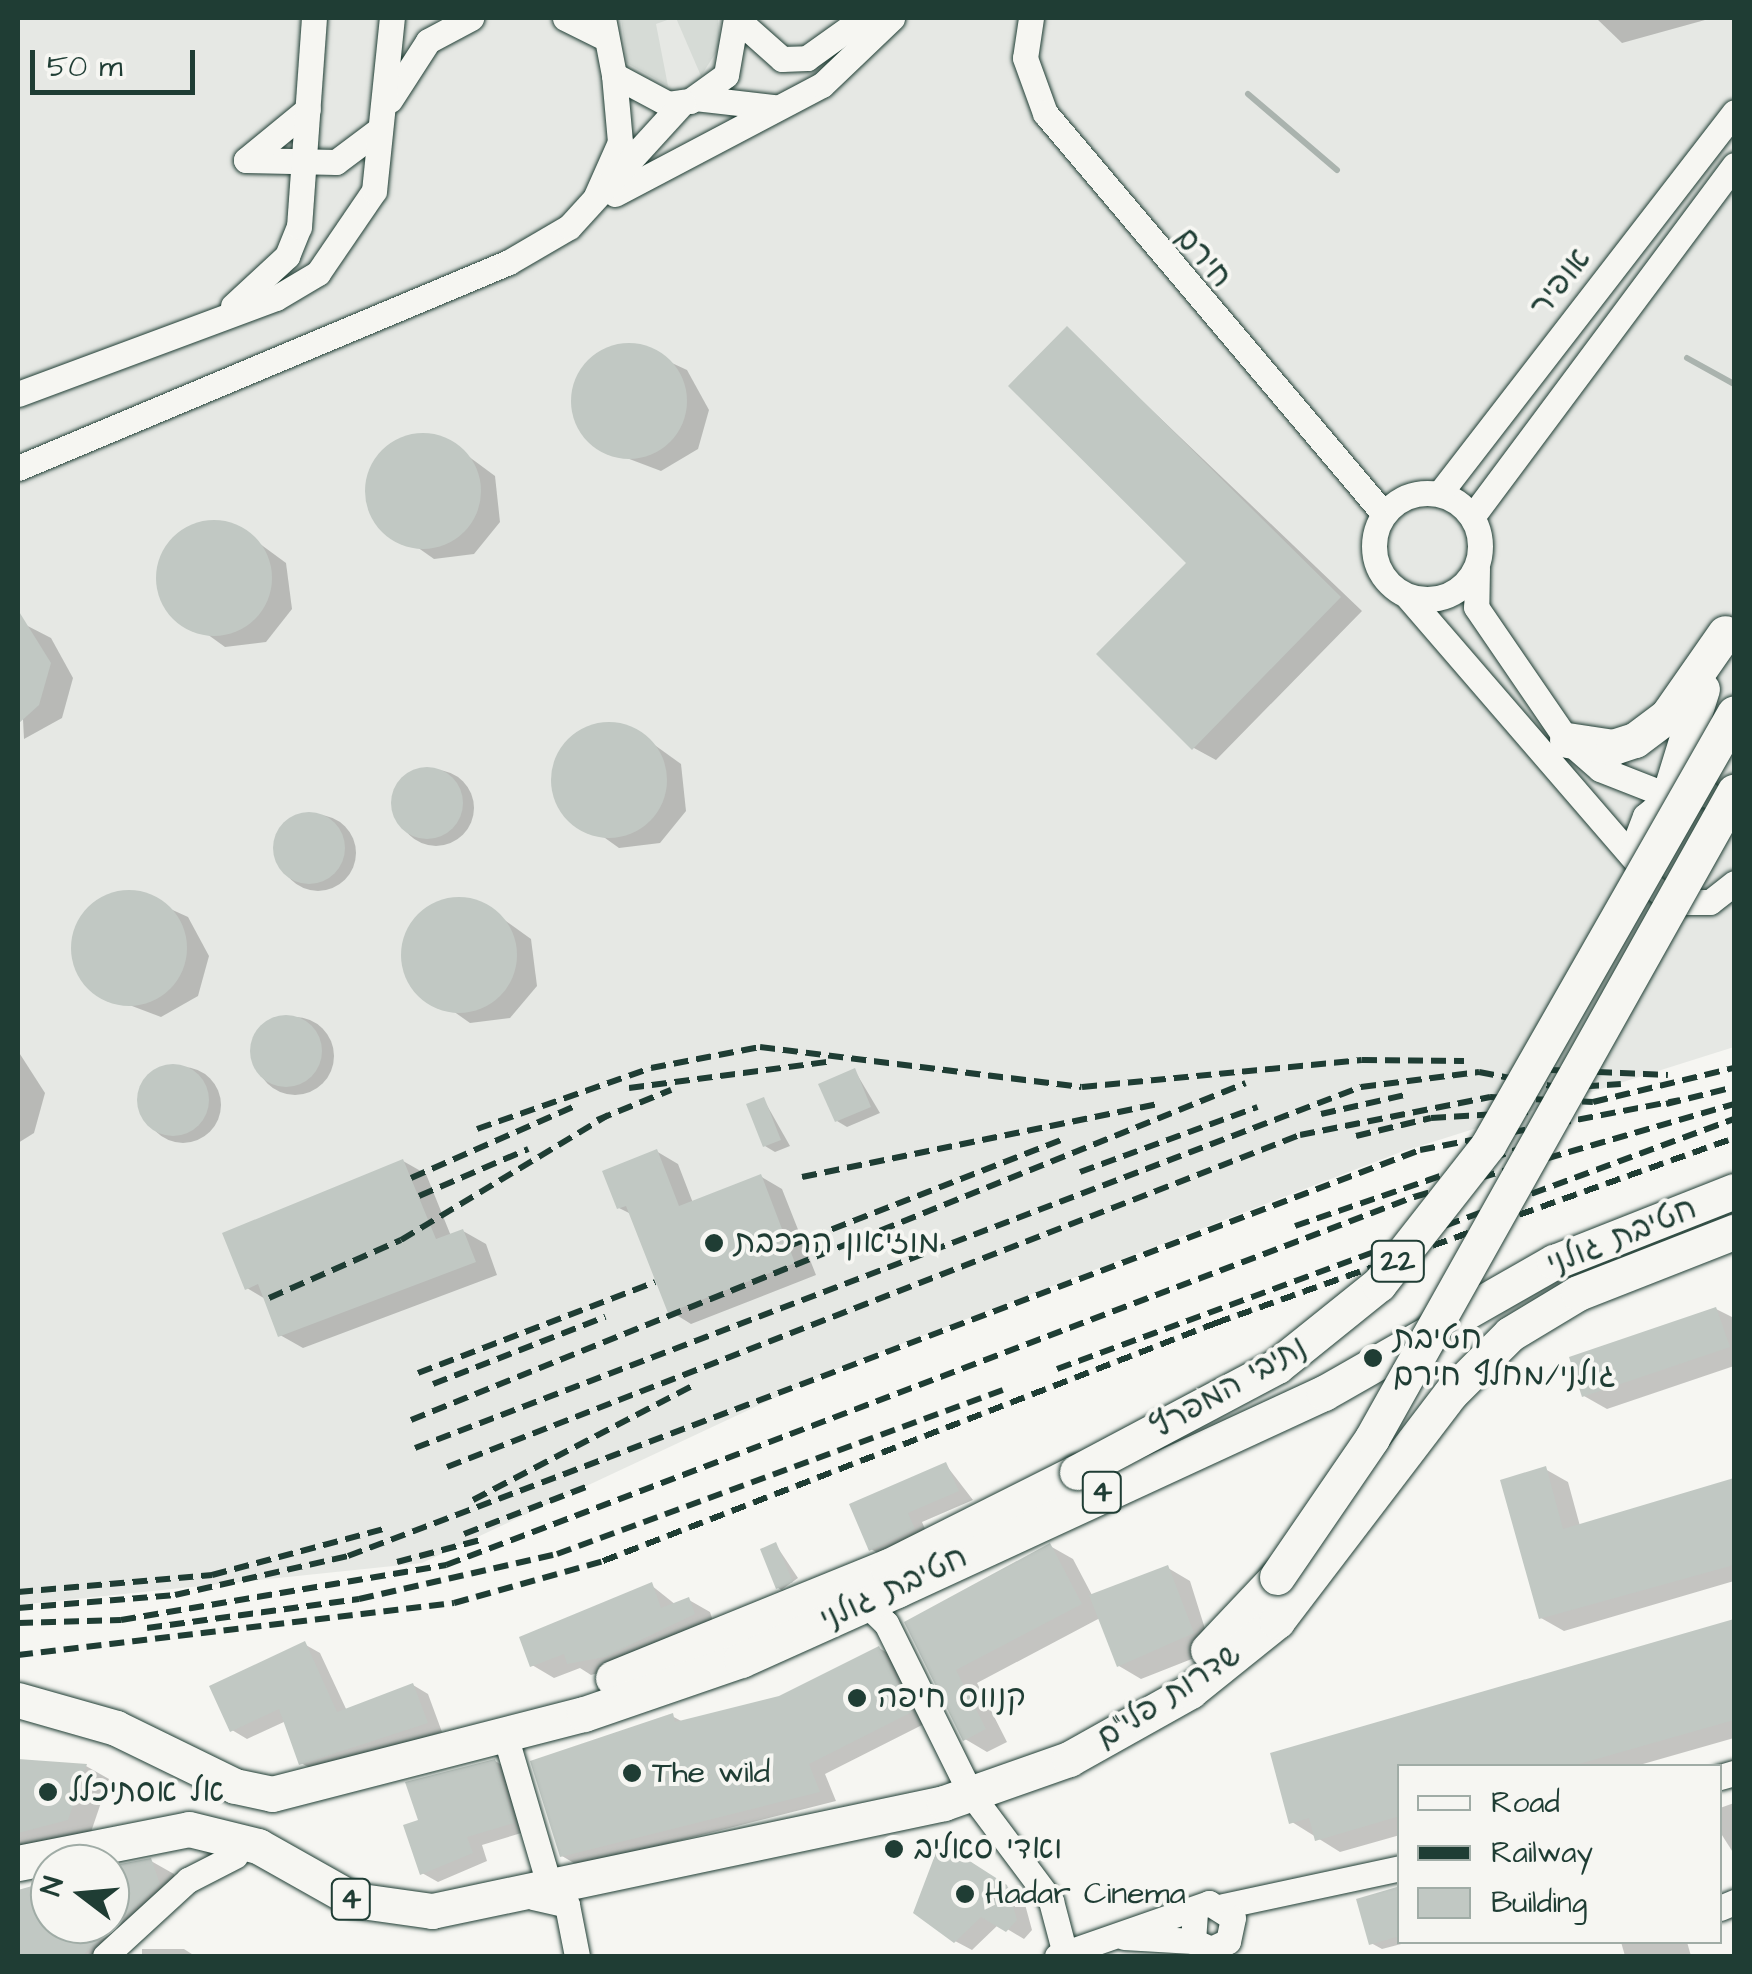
<!DOCTYPE html>
<html>
<head>
<meta charset="utf-8">
<style>
  body { margin:0 }
  #map { position:relative; width:1752px; height:1974px; overflow:hidden; background:#f6f6f2; font-family:"Architects Daughter","Playpen Sans Hebrew",sans-serif }
  div>[style] { position:absolute }
  [style*='--x'] { left:calc(var(--x)*1px); top:calc(var(--y)*1px); width:calc(var(--w)*1px); rotate:calc(var(--a)*1deg) }
  .built>* { inset:0; background:#e6e8e4 }
  .green>* { inset:0; background:#d6dbd6 }
  .shadow>* { inset:0; background:#0003 }
  .round { border-radius:50% }
  .stream>* { height:6px; margin:-3px; padding:0 3px; transform-origin:3px; border-radius:3px; background:#aab3ae }
  .building>* { inset:0; background:#c1c8c3 }
  .roads { filter:drop-shadow(0 0 2px #1f3d34) drop-shadow(0 0 2px #1f3d34) }
  .minor>* { height:25px; margin:-12.5px; padding:0 12.5px; transform-origin:12.5px; border-radius:12.5px; background:#f6f6f2 }
  .minor>.ring { margin:-12.5px; padding:0; box-sizing:content-box; background:none; border:25px solid #f6f6f2; border-radius:50% }
  .highway>* { height:35px; margin:-17.5px; padding:0 17.5px; transform-origin:17.5px; border-radius:17.5px; background:#f6f6f2 }
  .rail>* { height:6px; margin-top:-3px; transform-origin:0; background:repeating-linear-gradient(90deg,#1f3d34 0 15px,transparent 0 23px) }
  .bridges { filter:drop-shadow(0 0 2px #1f3d34) drop-shadow(0 0 2px #1f3d34) }
  .highway-bridge>* { height:35px; margin:-17.5px; padding:0 17.5px; transform-origin:17.5px; border-radius:17.5px; background:#f6f6f2 }
  .dots>* { width:28px; height:28px; translate:-50% -50%; box-sizing:border-box; border:5px solid #f6f6f2; border-radius:50% }
  span { translate:-50% -50%; white-space:nowrap; text-align:center; line-height:1.15; -webkit-text-stroke:8px #f6f6f2; paint-order:stroke }
  .shield-label span { padding:2px 8px; background:#f6f6f2; border:2px solid; border-radius:8px; -webkit-text-stroke-width:0 }
  .shield-label { font-size:30px; color:#1f3d34; font-weight:700 }
  .street-label { font-size:32px; color:#1f3d34 }
  .poi-label { font-size:32px; color:#1f3d34 }
  .left { translate:0 -50%; text-align:left }
  .frame { position:absolute; inset:0; border:20px solid #1f3d34; pointer-events:none }
  .legend { position:absolute; left:1397px; top:1764px; width:325px; height:180px; box-sizing:border-box; background:#f6f6f2; border:2px solid #a0aca6; margin:0; padding:12px 18px; list-style:none; font-size:30px; color:#1f3d34 }
  .legend li { display:flex; align-items:center; gap:20px; height:50px }
  .legend b { width:50px; border:2px solid #a0aca6 }
  .north { position:absolute; left:30px; top:1844px; width:100px; height:100px; box-sizing:border-box; background:#f6f6f2; border:2px solid #a0aca6; border-radius:50%; rotate:286deg; font-size:28px; font-weight:700; line-height:40px; text-align:center; color:#1f3d34 }
  .north::after { content:''; display:block; margin:auto; width:35px; height:45px; background:#1f3d34; clip-path:polygon(50% 0,100% 100%,50% 72%,0 100%) }
  .scale { position:absolute; left:30px; top:50px; width:165px; height:45px; box-sizing:border-box; border:5px solid #1f3d34; border-top:0; padding-left:12px; font-size:30px; line-height:35px; white-space:nowrap; color:#1f3d34; -webkit-text-stroke:8px #f6f6f2; paint-order:stroke }
</style>
</head>
<body>
<div id="map">
  <div class="built">
    <i style="clip-path:polygon(18px 18px,1734px 18px,1734px 1047px,1401px 1152px,834px 1370px,422px 1563px,18px 1605px)"></i>
  </div>
  <div class="green">
    <i style="clip-path:polygon(621px 18px,673px 18px,656px 24px,668px 86px,627px 63px)"></i>
    <i style="clip-path:polygon(676px 18px,718px 18px,720px 46px,701px 76px)"></i>
  </div>
  <div class="shadow">
    <i style="clip-path:polygon(1596px 18px,1704px 18px,1705px 20px,1622px 43px)"></i>
    <i style="clip-path:polygon(1067px 329px,1362px 611px,1216px 760px,1194px 748px,1189px 563px)"></i>
    <i style="clip-path:polygon(633px 345px,687px 370px,709px 410px,698px 449px,661px 471px,595px 446px,574px 401px,585px 368px)"></i>
    <i style="clip-path:polygon(445px 439px,495px 476px,500px 522px,474px 554px,434px 559px,373px 516px,371px 469px,394px 443px)"></i>
    <i style="clip-path:polygon(237px 527px,286px 563px,292px 609px,266px 642px,225px 647px,164px 603px,163px 556px,186px 531px)"></i>
    <i style="clip-path:polygon(18px 621px,51px 638px,73px 678px,62px 718px,24px 739px)"></i>
    <i style="clip-path:polygon(590px 727px,631px 728px,681px 764px,686px 811px,660px 843px,619px 848px,559px 805px,557px 758px)"></i>
    <i class="round" style="left:398px;top:770px;width:76px;height:76px"></i>
    <i class="round" style="left:280px;top:815px;width:76px;height:76px"></i>
    <i style="clip-path:polygon(133px 892px,188px 917px,209px 956px,198px 996px,161px 1017px,95px 992px,74px 948px,85px 914px)"></i>
    <i style="clip-path:polygon(441px 902px,481px 903px,531px 939px,537px 986px,510px 1018px,470px 1023px,409px 980px,408px 933px)"></i>
    <i class="round" style="left:256px;top:1017px;width:78px;height:78px"></i>
    <i style="clip-path:polygon(18px 1051px,45px 1093px,34px 1133px,18px 1143px)"></i>
    <i class="round" style="left:145px;top:1067px;width:76px;height:76px"></i>
    <i style="clip-path:polygon(855px 1071px,880px 1113px,847px 1127px,837px 1121px)"></i>
    <i style="clip-path:polygon(764px 1100px,790px 1146px,775px 1152px,765px 1146px)"></i>
    <i style="clip-path:polygon(656px 1151px,678px 1164px,693px 1203px,760px 1176px,782px 1189px,816px 1275px,691px 1324px,670px 1311px,633px 1215px,619px 1208px)"></i>
    <i style="clip-path:polygon(403px 1161px,426px 1174px,451px 1236px,463px 1231px,486px 1244px,497px 1275px,303px 1348px,280px 1335px,267px 1300px,247px 1288px)"></i>
    <i style="clip-path:polygon(1716px 1309px,1734px 1318px,1734px 1366px,1607px 1409px,1584px 1396px)"></i>
    <i style="clip-path:polygon(946px 1465px,973px 1500px,922px 1522px,929px 1538px,887px 1559px,871px 1549px)"></i>
    <i style="clip-path:polygon(1545px 1469px,1568px 1482px,1580px 1526px,1734px 1481px,1734px 1581px,1564px 1631px,1541px 1618px)"></i>
    <i style="clip-path:polygon(776px 1545px,798px 1578px,781px 1590px,802px 1588px,788px 1594px,778px 1588px)"></i>
    <i style="clip-path:polygon(1050px 1546px,1073px 1559px,1093px 1597px,1168px 1568px,1190px 1581px,1212px 1651px,1141px 1679px,1119px 1666px,1100px 1618px,977px 1683px,1007px 1742px,987px 1752px,965px 1739px,907px 1623px)"></i>
    <i style="clip-path:polygon(651px 1585px,676px 1605px,689px 1600px,710px 1612px,715px 1627px,668px 1653px,591px 1675px,580px 1668px,554px 1678px,532px 1665px)"></i>
    <i style="clip-path:polygon(1734px 1622px,1734px 1738px,1636px 1766px,1400px 1766px,1400px 1835px,1340px 1852px,1292px 1822px,1273px 1755px)"></i>
    <i style="clip-path:polygon(304px 1644px,320px 1653px,347px 1711px,413px 1685px,428px 1694px,442px 1732px,317px 1772px,301px 1763px,286px 1721px,247px 1739px,232px 1730px)"></i>
    <i style="clip-path:polygon(879px 1648px,896px 1658px,928px 1722px,825px 1774px,836px 1801px,579px 1866px,562px 1856px,672px 1716px,683px 1722px,780px 1698px)"></i>
    <i style="clip-path:polygon(18px 1761px,86px 1766px,109px 1779px,91px 1832px,18px 1850px)"></i>
    <i style="clip-path:polygon(495px 1761px,510px 1770px,528px 1831px,482px 1845px,487px 1861px,438px 1882px,422px 1873px,421px 1821px)"></i>
    <i style="clip-path:polygon(1734px 1803px,1734px 1854px,1720px 1832px,1720px 1808px)"></i>
    <i style="clip-path:polygon(958px 1854px,1023px 1897px,1032px 1930px,1024px 1939px,999px 1924px,972px 1950px,955px 1941px)"></i>
    <i style="clip-path:polygon(151px 1861px,174px 1874px,181px 1897px,117px 1956px,18px 1956px,18px 1894px,50px 1886px,50px 1924px,110px 1924px,110px 1871px)"></i>
    <i style="clip-path:polygon(1397px 1890px,1400px 1942px,1409px 1942px,1382px 1949px,1371px 1943px)"></i>
    <i style="clip-path:polygon(1621px 1942px,1687px 1942px,1691px 1956px,1625px 1956px)"></i>
    <i style="clip-path:polygon(142px 1949px,184px 1949px,195px 1956px,142px 1956px)"></i>
  </div>
  <div class="stream">
    <i style="--x:1248;--y:94;--w:117;--a:40.5"></i>
    <i style="--x:1687;--y:358;--w:54;--a:29"></i>
  </div>
  <div class="building">
    <i style="clip-path:polygon(1067px 326px,1341px 597px,1192px 750px,1096px 654px,1186px 563px,1008px 386px)"></i>
    <i class="round" style="left:571px;top:343px;width:116px;height:116px"></i>
    <i class="round" style="left:365px;top:433px;width:116px;height:116px"></i>
    <i class="round" style="left:156px;top:520px;width:116px;height:116px"></i>
    <i style="clip-path:polygon(18px 610px,51px 663px,39px 705px,18px 724px)"></i>
    <i class="round" style="left:551px;top:722px;width:116px;height:116px"></i>
    <i class="round" style="left:391px;top:767px;width:72px;height:72px"></i>
    <i class="round" style="left:273px;top:812px;width:72px;height:72px"></i>
    <i class="round" style="left:71px;top:890px;width:116px;height:116px"></i>
    <i class="round" style="left:401px;top:897px;width:116px;height:116px"></i>
    <i class="round" style="left:250px;top:1015px;width:72px;height:72px"></i>
    <i class="round" style="left:137px;top:1064px;width:72px;height:72px"></i>
    <i style="clip-path:polygon(855px 1068px,871px 1107px,835px 1122px,818px 1084px)"></i>
    <i style="clip-path:polygon(764px 1097px,781px 1140px,763px 1147px,746px 1104px)"></i>
    <i style="clip-path:polygon(657px 1149px,679px 1206px,761px 1174px,795px 1263px,668px 1313px,626px 1206px,617px 1209px,602px 1171px)"></i>
    <i style="clip-path:polygon(403px 1159px,436px 1239px,463px 1229px,476px 1262px,278px 1337px,258px 1284px,245px 1290px,222px 1233px)"></i>
    <i style="clip-path:polygon(1716px 1307px,1730px 1347px,1582px 1397px,1569px 1357px)"></i>
    <i style="clip-path:polygon(946px 1462px,959px 1491px,908px 1513px,915px 1529px,869px 1551px,849px 1504px)"></i>
    <i style="clip-path:polygon(1546px 1466px,1563px 1529px,1734px 1478px,1734px 1565px,1539px 1619px,1500px 1480px)"></i>
    <i style="clip-path:polygon(776px 1542px,793px 1582px,776px 1589px,760px 1549px)"></i>
    <i style="clip-path:polygon(1050px 1543px,1082px 1604px,956px 1670px,986px 1729px,963px 1741px,904px 1622px)"></i>
    <i style="clip-path:polygon(1168px 1565px,1194px 1633px,1117px 1667px,1089px 1595px)"></i>
    <i style="clip-path:polygon(652px 1582px,661px 1608px,689px 1597px,695px 1614px,605px 1657px,567px 1664px,564px 1654px,530px 1667px,519px 1637px)"></i>
    <i style="clip-path:polygon(1734px 1619px,1734px 1720px,1572px 1766px,1400px 1766px,1400px 1816px,1315px 1841px,1309px 1818px,1289px 1824px,1270px 1753px)"></i>
    <i style="clip-path:polygon(305px 1641px,337px 1712px,413px 1683px,428px 1723px,299px 1765px,279px 1709px,230px 1732px,209px 1686px)"></i>
    <i style="clip-path:polygon(879px 1646px,912px 1712px,809px 1764px,820px 1792px,560px 1857px,530px 1761px,673px 1713px,675px 1722px,779px 1696px)"></i>
    <i style="clip-path:polygon(18px 1759px,87px 1764px,68px 1820px,18px 1833px)"></i>
    <i style="clip-path:polygon(495px 1759px,514px 1823px,467px 1837px,473px 1853px,420px 1875px,403px 1825px,418px 1820px,405px 1782px)"></i>
    <i style="clip-path:polygon(940px 1842px,1007px 1885px,1017px 1920px,1006px 1932px,981px 1917px,954px 1943px,913px 1913px)"></i>
    <i style="clip-path:polygon(151px 1858px,160px 1884px,82px 1956px,18px 1956px,18px 1890px,50px 1881px,50px 1924px,110px 1924px,110px 1866px)"></i>
    <i style="clip-path:polygon(1397px 1887px,1400px 1936px,1369px 1945px,1356px 1899px)"></i>
  </div>
  <div class="roads">
    <div class="minor">
      <i style="--x:565;--y:18;--w:40;--a:26.6"></i>
      <i style="--x:603;--y:18;--w:58;--a:79.1"></i>
      <i style="--x:614;--y:75;--w:61;--a:28.2"></i>
      <i style="--x:668;--y:104;--w:22;--a:-8"></i>
      <i style="--x:690;--y:101;--w:44;--a:-35.8"></i>
      <i style="--x:726;--y:75;--w:58;--a:-80"></i>
      <i style="--x:1031;--y:18;--w:40;--a:98.5"></i>
      <i style="--x:1025;--y:58;--w:59;--a:70"></i>
      <i style="--x:1045;--y:113;--w:525;--a:49.79"></i>
      <i style="--x:737;--y:19;--w:60;--a:41.6"></i>
      <i style="--x:782;--y:59;--w:25;--a:-2"></i>
      <i style="--x:807;--y:58;--w:69;--a:-35.5"></i>
      <i style="--x:695;--y:98;--w:80;--a:6.5"></i>
      <i style="--x:390;--y:100;--w:70;--a:-57.2"></i>
      <i style="--x:428;--y:41;--w:49;--a:-28.1"></i>
      <i style="--x:246;--y:160;--w:90;--a:1.3"></i>
      <i style="--x:336;--y:162;--w:55;--a:-36.9"></i>
      <i style="--x:246;--y:160;--w:80;--a:-39.4"></i>
      <i style="--x:615;--y:194;--w:234;--a:-27.8"></i>
      <i style="--x:822;--y:85;--w:97;--a:-43.7"></i>
      <i style="--x:596;--y:196;--w:59;--a:-66"></i>
      <i style="--x:620;--y:142;--w:67;--a:-95.1"></i>
      <i style="--x:233;--y:306;--w:74;--a:-42.8"></i>
      <i style="--x:287;--y:256;--w:31;--a:-68"></i>
      <i style="--x:299;--y:227;--w:210;--a:-85.9"></i>
      <i style="--x:18;--y:394;--w:275;--a:-20.4"></i>
      <i style="--x:276;--y:298;--w:49;--a:-30.8"></i>
      <i style="--x:318;--y:273;--w:99;--a:-55.7"></i>
      <i style="--x:374;--y:191;--w:174;--a:-84.1"></i>
      <i style="--x:18;--y:468;--w:532;--a:-22.76"></i>
      <i style="--x:509;--y:262;--w:69;--a:-30.3"></i>
      <i style="--x:569;--y:227;--w:169;--a:-47.6"></i>
      <i class="ring" style="left:1374px;top:493px;width:81px;height:81px"></i>
      <i style="--x:1440;--y:493;--w:481;--a:-52.3"></i>
      <i style="--x:1472;--y:517;--w:439;--a:-53.3"></i>
      <i style="--x:1477;--y:568;--w:39;--a:91"></i>
      <i style="--x:1476;--y:607;--w:161;--a:55.6"></i>
      <i style="--x:1567;--y:740;--w:44;--a:41.3"></i>
      <i style="--x:1600;--y:769;--w:74;--a:21.4"></i>
      <i style="--x:1407;--y:596;--w:350;--a:49.2"></i>
      <i style="--x:1734;--y:814;--w:34;--a:-143"></i>
      <i style="--x:1707;--y:794;--w:38;--a:177"></i>
      <i style="--x:1669;--y:796;--w:31;--a:140"></i>
      <i style="--x:1645;--y:816;--w:31;--a:111"></i>
      <i style="--x:1634;--y:845;--w:35;--a:75"></i>
      <i style="--x:1643;--y:879;--w:37;--a:38"></i>
      <i style="--x:1672;--y:902;--w:38;--a:0"></i>
      <i style="--x:1710;--y:902;--w:31;--a:-38"></i>
      <i style="--x:865;--y:1603;--w:29;--a:44"></i>
      <i style="--x:886;--y:1623;--w:191;--a:63.6"></i>
      <i style="--x:971;--y:1794;--w:134;--a:53.2"></i>
      <i style="--x:1051;--y:1901;--w:55;--a:75.2"></i>
      <i style="--x:505;--y:1735;--w:152;--a:73.6"></i>
      <i style="--x:1720;--y:1777;--w:15;--a:-16"></i>
      <i style="--x:533;--y:1897;--w:35;--a:13"></i>
      <i style="--x:567;--y:1905;--w:52;--a:78.9"></i>
      <i style="--x:1223;--y:1906;--w:181;--a:-12.1"></i>
      <i style="--x:1720;--y:1908;--w:15;--a:-23"></i>
      <i style="--x:1124;--y:1937;--w:69;--a:3.3"></i>
      <i style="--x:105;--y:1956;--w:113;--a:-42.5"></i>
      <i style="--x:188;--y:1880;--w:53;--a:-27.1"></i>
      <i style="--x:1057;--y:1956;--w:161;--a:-19.2"></i>
      <i style="--x:1209;--y:1903;--w:28;--a:32"></i>
      <i style="--x:1233;--y:1918;--w:24;--a:102"></i>
      <i style="--x:1228;--y:1941;--w:19;--a:155"></i>
      <i style="--x:1211;--y:1949;--w:20;--a:-156"></i>
      <i style="--x:1193;--y:1941;--w:32;--a:-86"></i>
    </div>
    <div class="highway">
      <i style="--x:1567;--y:740;--w:47;--a:8.7"></i>
      <i style="--x:1613;--y:747;--w:23;--a:-18"></i>
      <i style="--x:1635;--y:740;--w:40;--a:-37"></i>
      <i style="--x:1667;--y:716;--w:101;--a:-55.1"></i>
      <i style="--x:1669;--y:796;--w:112;--a:-72.9"></i>
      <i style="--x:1208;--y:1650;--w:100;--a:-46.6"></i>
      <i style="--x:613;--y:1678;--w:296;--a:-22.1"></i>
      <i style="--x:887;--y:1567;--w:212;--a:-26.6"></i>
      <i style="--x:18;--y:1700;--w:102;--a:15.9"></i>
      <i style="--x:116;--y:1728;--w:132;--a:26"></i>
      <i style="--x:235;--y:1786;--w:38;--a:12"></i>
      <i style="--x:272;--y:1794;--w:322;--a:-14.4"></i>
      <i style="--x:584;--y:1714;--w:166;--a:-19"></i>
      <i style="--x:741;--y:1660;--w:171;--a:-24.2"></i>
      <i style="--x:897;--y:1590;--w:470;--a:-24.8"></i>
      <i style="--x:1324;--y:1393;--w:265;--a:-29.7"></i>
      <i style="--x:1554;--y:1262;--w:193;--a:-21.5"></i>
      <i style="--x:18;--y:1863;--w:174;--a:-11.2"></i>
      <i style="--x:189;--y:1829;--w:71;--a:13.8"></i>
      <i style="--x:258;--y:1846;--w:110;--a:29.4"></i>
      <i style="--x:354;--y:1900;--w:79;--a:8"></i>
      <i style="--x:432;--y:1911;--w:523;--a:-11.91"></i>
      <i style="--x:944;--y:1803;--w:133;--a:-19.4"></i>
      <i style="--x:1069;--y:1759;--w:139;--a:-29.3"></i>
      <i style="--x:1190;--y:1691;--w:112;--a:-38.8"></i>
      <i style="--x:1277;--y:1621;--w:287;--a:-52.7"></i>
      <i style="--x:1451;--y:1393;--w:83;--a:-45"></i>
      <i style="--x:1510;--y:1334;--w:79;--a:-31.1"></i>
      <i style="--x:1578;--y:1293;--w:168;--a:-21.4"></i>
    </div>
  </div>
  <div class="rail">
    <i style="--x:1528;--y:1069;--w:140;--a:2.5"></i>
    <i style="--x:629;--y:1088;--w:200;--a:-7.5"></i>
    <i style="--x:1666;--y:1104;--w:70;--a:-14"></i>
    <i style="--x:1321;--y:1114;--w:90;--a:-12.8"></i>
    <i style="--x:597;--y:1120;--w:80;--a:-22.1"></i>
    <i style="--x:477;--y:1129;--w:184;--a:-19.3"></i>
    <i style="--x:651;--y:1068;--w:111;--a:-10.9"></i>
    <i style="--x:760;--y:1047;--w:324;--a:7.1"></i>
    <i style="--x:1082;--y:1087;--w:281;--a:-5.5"></i>
    <i style="--x:1362;--y:1060;--w:102;--a:0.6"></i>
    <i style="--x:1356;--y:1136;--w:77;--a:-13.5"></i>
    <i style="--x:1431;--y:1118;--w:97;--a:-3.5"></i>
    <i style="--x:1080;--y:1172;--w:189;--a:-20.1"></i>
    <i style="--x:802;--y:1177;--w:367;--a:-11.6"></i>
    <i style="--x:411;--y:1178;--w:181;--a:-23.7"></i>
    <i style="--x:419;--y:1196;--w:119;--a:-23.3"></i>
    <i style="--x:1295;--y:1226;--w:280;--a:-19"></i>
    <i style="--x:789;--y:1246;--w:294;--a:-21.3"></i>
    <i style="--x:269;--y:1298;--w:144;--a:-23.7"></i>
    <i style="--x:401;--y:1240;--w:242;--a:-31.1"></i>
    <i style="--x:1057;--y:1369;--w:722;--a:-20.27"></i>
    <i style="--x:418;--y:1373;--w:254;--a:-21"></i>
    <i style="--x:433;--y:1384;--w:185;--a:-21.3"></i>
    <i style="--x:411;--y:1420;--w:900;--a:-21.98"></i>
    <i style="--x:415;--y:1448;--w:1013;--a:-20.89"></i>
    <i style="--x:1361;--y:1087;--w:119;--a:-7.2"></i>
    <i style="--x:1479;--y:1072;--w:84;--a:11"></i>
    <i style="--x:1561;--y:1088;--w:60;--a:-3.8"></i>
    <i style="--x:447;--y:1467;--w:915;--a:-21.27"></i>
    <i style="--x:1300;--y:1135;--w:194;--a:-11.3"></i>
    <i style="--x:1490;--y:1097;--w:103;--a:2.8"></i>
    <i style="--x:1593;--y:1102;--w:145;--a:-13.6"></i>
    <i style="--x:473;--y:1500;--w:251;--a:-27.5"></i>
    <i style="--x:464;--y:1534;--w:131;--a:-21.1"></i>
    <i style="--x:397;--y:1562;--w:90;--a:-14.8"></i>
    <i style="--x:18;--y:1592;--w:195;--a:-5"></i>
    <i style="--x:212;--y:1575;--w:182;--a:-15"></i>
    <i style="--x:18;--y:1608;--w:158;--a:-4.7"></i>
    <i style="--x:175;--y:1595;--w:177;--a:-12.7"></i>
    <i style="--x:348;--y:1556;--w:1146;--a:-20.74"></i>
    <i style="--x:1420;--y:1150;--w:264;--a:-10.9"></i>
    <i style="--x:18;--y:1623;--w:103;--a:-1.7"></i>
    <i style="--x:121;--y:1620;--w:330;--a:-9.6"></i>
    <i style="--x:446;--y:1565;--w:1036;--a:-20.82"></i>
    <i style="--x:1414;--y:1197;--w:333;--a:-16.2"></i>
    <i style="--x:147;--y:1628;--w:214;--a:-7.8"></i>
    <i style="--x:359;--y:1599;--w:203;--a:-12.8"></i>
    <i style="--x:557;--y:1554;--w:483;--a:-20.2"></i>
    <i style="--x:18;--y:1655;--w:439;--a:-6.8"></i>
    <i style="--x:454;--y:1603;--w:155;--a:-15.7"></i>
    <i style="--x:603;--y:1561;--w:658;--a:-21.22"></i>
    <i style="--x:1216;--y:1323;--w:550;--a:-19.65"></i>
  </div>
  <div class="bridges">
    <div class="highway-bridge">
      <i style="--x:1077;--y:1472;--w:226;--a:-27.9"></i>
      <i style="--x:1277;--y:1366;--w:131;--a:-38.8"></i>
      <i style="--x:1379;--y:1284;--w:177;--a:-51.9"></i>
      <i style="--x:1488;--y:1145;--w:497;--a:-60.3"></i>
      <i style="--x:1277;--y:1577;--w:168;--a:-55.6"></i>
      <i style="--x:1372;--y:1438;--w:741;--a:-60.73"></i>
    </div>
  </div>
  <div class="dots">
    <i style="left:714px;top:1243px;background:#1f3d34"></i>
    <i style="left:1373px;top:1358px;background:#1f3d34"></i>
    <i style="left:857px;top:1698px;background:#1f3d34"></i>
    <i style="left:632px;top:1773px;background:#1f3d34"></i>
    <i style="left:48px;top:1792px;background:#1f3d34"></i>
    <i style="left:894px;top:1849px;background:#1f3d34"></i>
    <i style="left:965px;top:1894px;background:#1f3d34"></i>
  </div>
  <div class="shield-label">
    <span style="left:1398px;top:1261px">22</span>
    <span style="left:1102px;top:1492px">4</span>
    <span style="left:351px;top:1899px">4</span>
  </div>
  <div class="street-label">
    <span style="left:1203px;top:258px;rotate:49deg">חירם</span>
    <span style="left:1561px;top:283px;rotate:-52deg">אופיר</span>
    <span style="left:1622px;top:1237px;rotate:-22deg">חטיבת גולני</span>
    <span style="left:1229px;top:1388px;rotate:-30deg">נתיבי המפרץ</span>
    <span style="left:894px;top:1589px;rotate:-25deg">חטיבת גולני</span>
    <span style="left:1169px;top:1697px;rotate:-33deg">שדרות פלי"ם</span>
  </div>
  <div class="poi-label">
    <span class="left" style="left:734px;top:1243px">מוזיאון הרכבת</span>
    <span class="left" style="left:1393px;top:1358px">חטיבת<br>גולני/מחלף חירם</span>
    <span class="left" style="left:877px;top:1698px">קנווס חיפה</span>
    <span class="left" style="left:652px;top:1773px">The wild</span>
    <span class="left" style="left:68px;top:1792px">אל אסתיכלל</span>
    <span class="left" style="left:914px;top:1849px">ואדי סאליב</span>
    <span class="left" style="left:985px;top:1894px">Hadar Cinema</span>
  </div>
  <div class="frame"></div>
  <ul class="legend">
  <li><b style="height:12px;background:#f6f6f2"></b>Road</li>
  <li><b style="height:12px;background:#1f3d34"></b>Railway</li>
  <li><b style="height:28px;background:#c1c8c3"></b>Building</li>
  </ul>
  <div class="north">N</div>
  <div class="scale">50 m</div>
</div>
</body>
</html>
